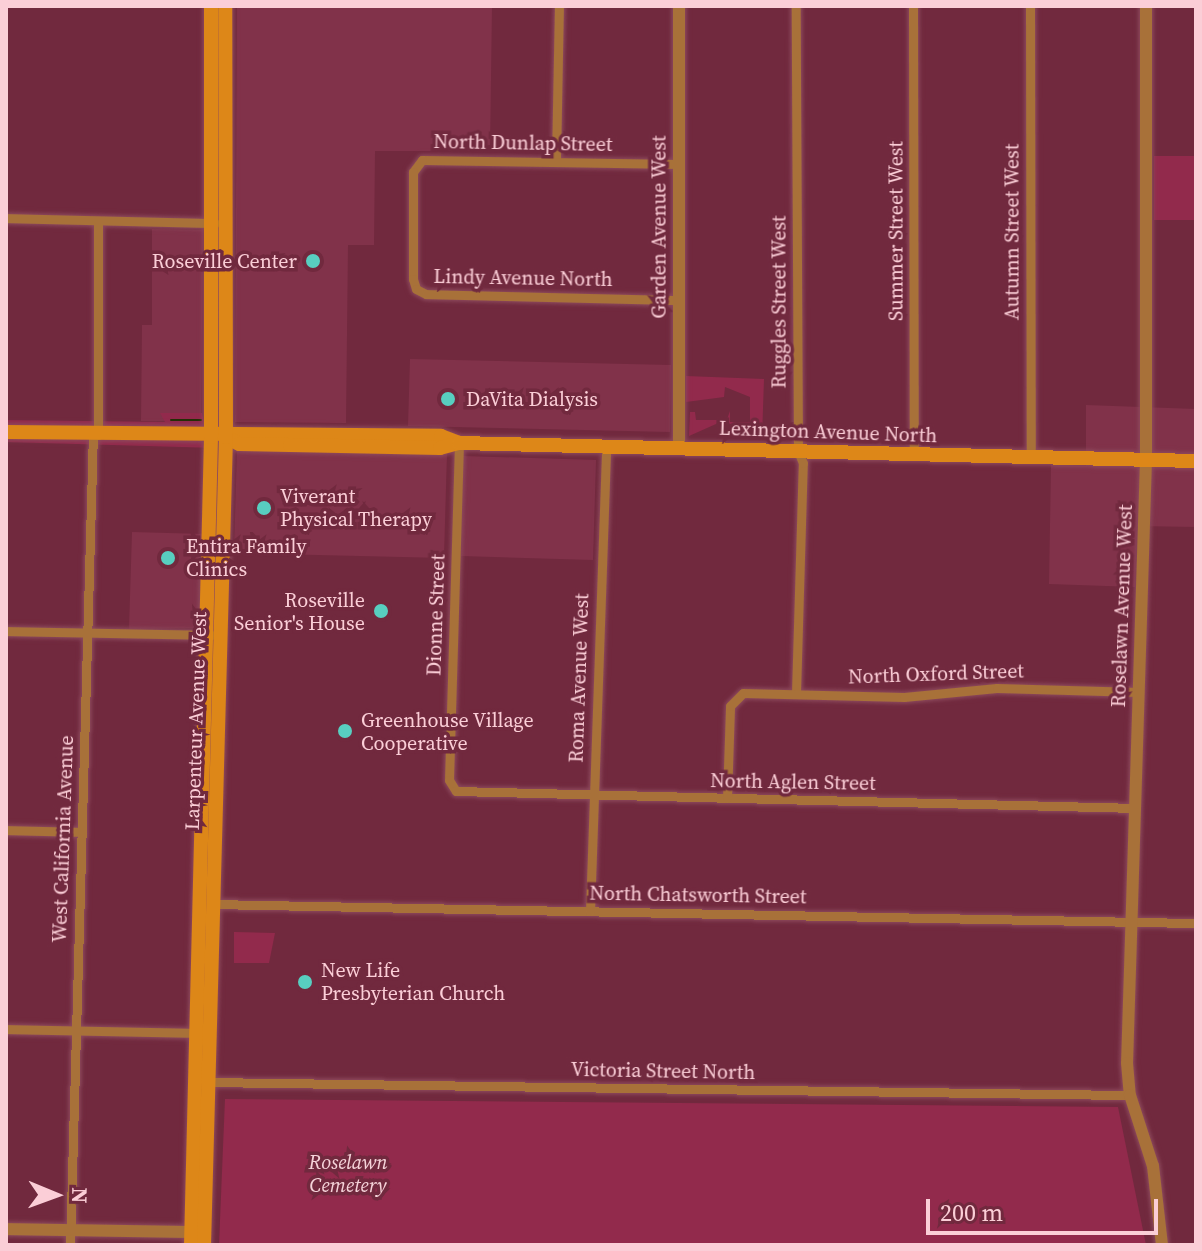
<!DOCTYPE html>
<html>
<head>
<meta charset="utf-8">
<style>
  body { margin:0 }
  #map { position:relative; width:1202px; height:1251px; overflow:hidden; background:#71293e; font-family:"Source Serif 4",serif }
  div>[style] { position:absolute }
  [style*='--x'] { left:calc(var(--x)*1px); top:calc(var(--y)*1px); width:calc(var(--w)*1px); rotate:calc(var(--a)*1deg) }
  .built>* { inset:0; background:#81324a }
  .green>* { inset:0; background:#922a4c }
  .stream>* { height:2px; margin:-1px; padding:0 1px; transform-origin:1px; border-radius:1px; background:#232f05 }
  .roads { filter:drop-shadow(0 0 2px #8d4a5d) drop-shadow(0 0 2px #8d4a5d) }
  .minor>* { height:9px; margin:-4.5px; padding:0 4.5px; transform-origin:4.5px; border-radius:4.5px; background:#a87139 }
  .tertiary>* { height:12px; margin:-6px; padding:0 6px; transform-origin:6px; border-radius:6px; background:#a87139 }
  .secondary>* { height:14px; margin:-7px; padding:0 7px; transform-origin:7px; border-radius:7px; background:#dd8718 }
  .dots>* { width:22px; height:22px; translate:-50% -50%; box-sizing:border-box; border:4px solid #71293e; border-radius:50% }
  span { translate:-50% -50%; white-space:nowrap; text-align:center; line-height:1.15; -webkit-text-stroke:7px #71293e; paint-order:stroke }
  .street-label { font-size:20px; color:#fbced7 }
  .poi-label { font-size:20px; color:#fbced7 }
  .right { translate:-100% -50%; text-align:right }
  .left { translate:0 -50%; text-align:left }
  .park-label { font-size:20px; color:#f6d4da; font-style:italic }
  .frame { position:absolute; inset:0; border:8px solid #fbced7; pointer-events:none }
  .north { position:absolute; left:16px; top:1155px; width:80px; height:80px; -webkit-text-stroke:6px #71293e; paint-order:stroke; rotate:91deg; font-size:22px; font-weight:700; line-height:32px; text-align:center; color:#fbced7 }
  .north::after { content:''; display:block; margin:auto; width:28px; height:36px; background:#fbced7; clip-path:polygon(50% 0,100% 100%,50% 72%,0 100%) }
  .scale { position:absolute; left:926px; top:1199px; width:232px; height:36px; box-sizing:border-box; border:4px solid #fbced7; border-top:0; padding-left:10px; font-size:24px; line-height:28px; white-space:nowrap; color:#fbced7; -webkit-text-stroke:6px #71293e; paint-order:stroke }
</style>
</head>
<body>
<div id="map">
  <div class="built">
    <i style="clip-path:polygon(237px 6px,492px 6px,490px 151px,375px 151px,374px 245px,348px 245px,346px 423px,235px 422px)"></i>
    <i style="clip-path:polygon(152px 229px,203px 230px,201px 422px,141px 421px,142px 325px,152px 325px)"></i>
    <i style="clip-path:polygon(410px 359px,671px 365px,670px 432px,408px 426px)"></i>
    <i style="clip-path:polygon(1086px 405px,1196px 409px,1196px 527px,1137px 526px,1135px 587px,1049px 584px,1051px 465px,1086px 466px)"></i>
    <i style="clip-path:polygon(237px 451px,447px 454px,444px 558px,234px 553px)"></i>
    <i style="clip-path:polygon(463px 456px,596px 460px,593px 560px,461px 556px)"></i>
    <i style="clip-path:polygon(132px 532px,205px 534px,201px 624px,196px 628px,129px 629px)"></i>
  </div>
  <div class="green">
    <i style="clip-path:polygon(1154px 156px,1196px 156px,1196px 220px,1154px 220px)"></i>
    <i style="clip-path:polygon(686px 376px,764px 379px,762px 438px,726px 422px,730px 411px,730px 422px,750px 422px,750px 397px,725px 387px,724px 397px,686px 402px)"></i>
    <i style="clip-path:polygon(690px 412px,695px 412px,696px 420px,725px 420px,689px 436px)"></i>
    <i style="clip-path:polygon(160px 413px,202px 413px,204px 422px,218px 423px,217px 448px,6px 442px,6px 420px,165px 422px)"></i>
    <i style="clip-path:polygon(234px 932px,275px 933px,269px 963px,234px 963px)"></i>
    <i style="clip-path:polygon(225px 1099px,1118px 1107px,1146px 1245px,219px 1245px)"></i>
  </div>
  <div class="stream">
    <i style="--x:171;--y:420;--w:30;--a:0"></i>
  </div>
  <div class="roads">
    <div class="minor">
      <i style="--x:913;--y:6;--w:449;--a:89.9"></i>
      <i style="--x:1030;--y:6;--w:452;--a:89.9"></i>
      <i style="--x:556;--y:160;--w:154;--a:-88.9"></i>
      <i style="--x:679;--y:164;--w:257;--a:-179.1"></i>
      <i style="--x:422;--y:160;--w:15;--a:127"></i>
      <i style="--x:413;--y:172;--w:107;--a:90"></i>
      <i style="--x:413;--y:279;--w:10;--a:73"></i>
      <i style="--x:416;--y:289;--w:11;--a:27"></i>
      <i style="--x:426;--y:294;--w:253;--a:1.4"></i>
      <i style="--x:6;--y:218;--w:209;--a:1.4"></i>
      <i style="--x:98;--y:435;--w:214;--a:-90"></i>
      <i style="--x:459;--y:443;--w:337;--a:91.7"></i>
      <i style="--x:449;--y:780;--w:13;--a:58"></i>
      <i style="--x:456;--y:791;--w:679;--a:1.43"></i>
      <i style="--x:6;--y:631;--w:205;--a:1.1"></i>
      <i style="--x:796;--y:693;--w:230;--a:-88.3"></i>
      <i style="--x:803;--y:463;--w:13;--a:-113"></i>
      <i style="--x:798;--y:451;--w:445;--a:-90.3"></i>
      <i style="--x:727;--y:798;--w:92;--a:-88.1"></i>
      <i style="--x:730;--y:706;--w:18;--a:-45"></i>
      <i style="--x:743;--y:693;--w:161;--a:1.4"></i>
      <i style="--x:904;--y:697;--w:93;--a:-5.5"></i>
      <i style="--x:997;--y:688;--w:142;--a:1.6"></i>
      <i style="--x:6;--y:830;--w:75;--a:1.5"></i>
      <i style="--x:211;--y:904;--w:985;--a:1.11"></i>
      <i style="--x:590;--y:911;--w:465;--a:-88"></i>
      <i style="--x:6;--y:1029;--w:190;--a:1.2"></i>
      <i style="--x:206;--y:1082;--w:924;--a:0.81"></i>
      <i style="--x:70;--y:1245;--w:811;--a:-88.38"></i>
    </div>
    <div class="tertiary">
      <i style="--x:1146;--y:6;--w:454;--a:90"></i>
      <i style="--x:1146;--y:460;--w:603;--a:91.8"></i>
      <i style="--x:1127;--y:1063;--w:32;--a:85"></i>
      <i style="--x:1130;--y:1095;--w:75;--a:72.1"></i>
      <i style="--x:1153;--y:1166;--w:80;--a:83.5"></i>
      <i style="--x:679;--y:448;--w:442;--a:-90"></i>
      <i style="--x:6;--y:1229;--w:193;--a:0.9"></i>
    </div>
    <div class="secondary">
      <i style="--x:6;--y:432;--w:435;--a:0.5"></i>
      <i style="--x:441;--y:436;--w:19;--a:21"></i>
      <i style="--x:226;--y:437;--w:15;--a:28"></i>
      <i style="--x:239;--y:444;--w:51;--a:1.1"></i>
      <i style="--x:290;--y:445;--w:150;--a:1.1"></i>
      <i style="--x:440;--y:448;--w:20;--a:-15"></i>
      <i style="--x:459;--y:443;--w:737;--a:1.4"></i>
      <i style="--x:191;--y:1245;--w:808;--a:-88.58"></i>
      <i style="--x:211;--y:437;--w:431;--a:-90"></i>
      <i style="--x:204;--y:1245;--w:808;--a:-88.44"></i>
      <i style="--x:226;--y:437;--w:431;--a:-90.1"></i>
    </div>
  </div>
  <div class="dots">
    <i style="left:313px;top:261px;background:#58cec0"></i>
    <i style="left:448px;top:399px;background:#58cec0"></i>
    <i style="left:264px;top:508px;background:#58cec0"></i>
    <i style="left:168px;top:558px;background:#58cec0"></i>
    <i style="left:381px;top:611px;background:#58cec0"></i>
    <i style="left:345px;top:731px;background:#58cec0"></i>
    <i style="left:305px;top:982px;background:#58cec0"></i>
  </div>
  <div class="street-label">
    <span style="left:523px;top:143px;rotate:1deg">North Dunlap Street</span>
    <span style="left:659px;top:227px;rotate:-90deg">Garden Avenue West</span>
    <span style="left:896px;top:231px;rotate:-90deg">Summer Street West</span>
    <span style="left:1012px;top:232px;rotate:-90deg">Autumn Street West</span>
    <span style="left:523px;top:278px;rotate:1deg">Lindy Avenue North</span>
    <span style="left:779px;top:302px;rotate:-90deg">Ruggles Street West</span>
    <span style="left:828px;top:432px;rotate:2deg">Lexington Avenue North</span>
    <span style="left:1122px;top:606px;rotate:-88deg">Roselawn Avenue West</span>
    <span style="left:436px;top:615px;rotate:-88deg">Dionne Street</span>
    <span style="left:936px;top:674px;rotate:-2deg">North Oxford Street</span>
    <span style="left:579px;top:678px;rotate:-88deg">Roma Avenue West</span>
    <span style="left:196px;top:721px;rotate:-88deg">Larpenteur Avenue West</span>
    <span style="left:793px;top:782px;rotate:1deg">North Aglen Street</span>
    <span style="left:63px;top:839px;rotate:-88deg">West California Avenue</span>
    <span style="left:698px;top:895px;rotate:1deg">North Chatsworth Street</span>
    <span style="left:663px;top:1071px;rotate:1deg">Victoria Street North</span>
  </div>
  <div class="poi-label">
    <span class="right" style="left:297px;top:261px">Roseville Center</span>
    <span class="left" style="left:466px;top:399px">DaVita Dialysis</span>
    <span class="left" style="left:280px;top:508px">Viverant<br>Physical Therapy</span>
    <span class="left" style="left:186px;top:558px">Entira Family<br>Clinics</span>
    <span class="right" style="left:365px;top:612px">Roseville<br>Senior's House</span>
    <span class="left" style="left:361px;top:732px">Greenhouse Village<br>Cooperative</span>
    <span class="left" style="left:321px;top:982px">New Life<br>Presbyterian Church</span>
  </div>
  <div class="park-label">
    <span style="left:348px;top:1174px">Roselawn<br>Cemetery</span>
  </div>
  <div class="frame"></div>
  <div class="north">N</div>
  <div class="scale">200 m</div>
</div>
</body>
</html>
